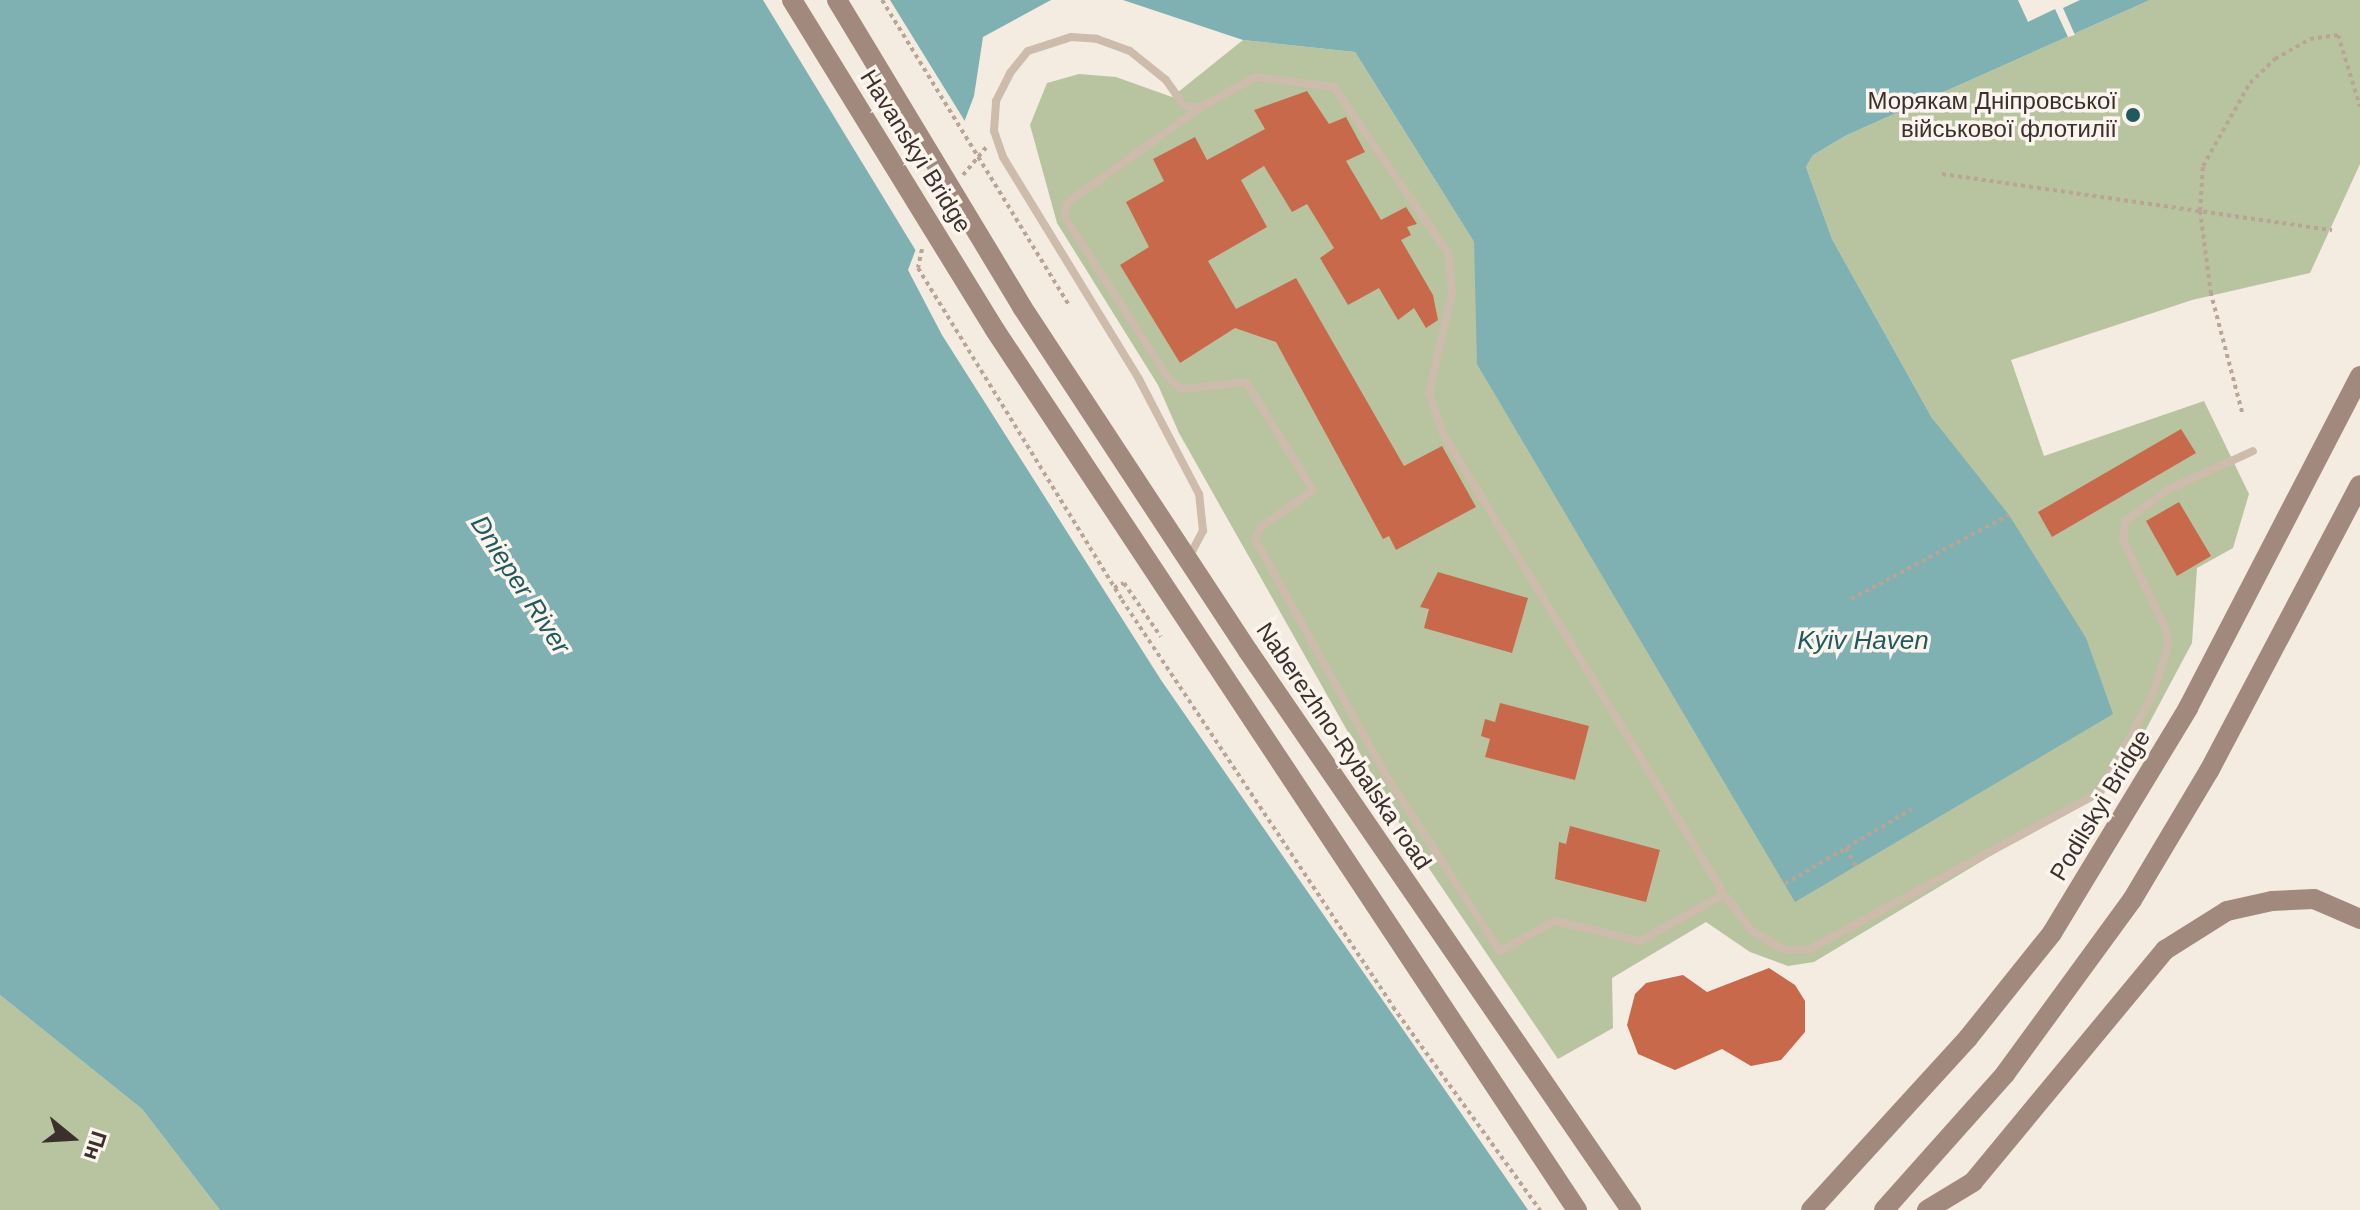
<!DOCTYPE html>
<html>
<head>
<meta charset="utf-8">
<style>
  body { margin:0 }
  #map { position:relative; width:2360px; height:1210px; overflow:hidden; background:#f4ebe1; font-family:Helvetica,sans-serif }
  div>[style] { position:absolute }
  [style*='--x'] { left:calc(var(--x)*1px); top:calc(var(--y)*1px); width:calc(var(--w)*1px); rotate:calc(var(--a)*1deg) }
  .green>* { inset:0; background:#b8c4a0 }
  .water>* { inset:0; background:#7fb0b2 }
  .pier>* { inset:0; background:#f4ebe1 }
  .building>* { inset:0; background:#c8694b }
  .path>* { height:4px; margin-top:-2px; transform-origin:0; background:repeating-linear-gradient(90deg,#b9a596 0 4px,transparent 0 8px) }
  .lane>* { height:8px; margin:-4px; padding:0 4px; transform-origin:4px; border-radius:4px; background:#cdbbac }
  .secondary>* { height:20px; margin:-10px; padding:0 10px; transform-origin:10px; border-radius:10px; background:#a18a7d }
  .dots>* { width:22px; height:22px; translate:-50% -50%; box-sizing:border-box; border:4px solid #fbf5ee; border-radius:50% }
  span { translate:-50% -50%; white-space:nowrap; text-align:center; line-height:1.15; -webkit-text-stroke:7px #fbf5ee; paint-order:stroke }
  .poi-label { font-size:24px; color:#3b302b }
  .right { translate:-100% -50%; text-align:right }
  .street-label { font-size:24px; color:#3b302b }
  .water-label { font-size:26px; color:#1f5a5e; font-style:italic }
  .north { position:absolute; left:32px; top:1098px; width:80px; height:80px; -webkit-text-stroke:6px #fbf5ee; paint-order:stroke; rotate:108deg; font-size:22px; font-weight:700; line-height:32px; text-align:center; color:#3b302b }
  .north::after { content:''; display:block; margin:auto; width:28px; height:36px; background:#3b302b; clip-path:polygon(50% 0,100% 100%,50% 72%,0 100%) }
</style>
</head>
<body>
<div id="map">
  <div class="green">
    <i style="clip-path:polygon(2150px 0,2360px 0,2360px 164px,2310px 273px,2192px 300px,2011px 360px,2044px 456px,2204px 401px,2249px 494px,2233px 548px,2197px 568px,2192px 643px,2120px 778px,1814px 962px,1788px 966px,1750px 952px,1706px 922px,1612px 978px,1613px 1028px,1558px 1059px,1405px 833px,1179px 433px,1158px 385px,1057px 223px,1030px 125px,1047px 83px,1079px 74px,1116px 77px,1172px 97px,1243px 40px,1355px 52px,1474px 242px,1477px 282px,1988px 495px,1932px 418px,1832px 239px,1806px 167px,1813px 155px,1847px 135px)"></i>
    <i style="clip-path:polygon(0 995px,142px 1109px,220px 1210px,0 1210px)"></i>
  </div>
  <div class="water">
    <i style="clip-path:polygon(0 0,1051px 0,983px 37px,974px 96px,908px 270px,942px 335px,1161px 680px,1528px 1210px,220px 1210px,142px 1109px,0 995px)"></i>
    <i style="clip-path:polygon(1123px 0,2150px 0,1847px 135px,1813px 155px,1806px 167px,1832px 239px,1932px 418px,2009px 515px,2086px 638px,2113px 714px,1795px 902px,1477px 364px,1474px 242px,1355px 52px,1243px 40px)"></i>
  </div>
  <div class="pier">
    <i style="clip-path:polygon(763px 0,890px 0,966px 123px,916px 251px)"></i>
    <i style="clip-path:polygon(2018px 0,2080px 0,2063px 8px,2075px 35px,2068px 37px,2055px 9px,2028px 22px)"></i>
  </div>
  <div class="building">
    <i style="clip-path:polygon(1307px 91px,1329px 124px,1346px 117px,1365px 152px,1346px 161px,1381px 220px,1406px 207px,1417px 224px,1407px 227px,1411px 235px,1401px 240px,1433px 295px,1438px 320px,1426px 328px,1414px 308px,1398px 320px,1379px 288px,1348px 305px,1320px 258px,1334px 248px,1307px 204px,1292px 212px,1264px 166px,1241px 180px,1267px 227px,1208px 261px,1236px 309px,1296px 278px,1404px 466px,1442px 446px,1476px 507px,1396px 550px,1389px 536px,1383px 539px,1276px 342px,1235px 328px,1180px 363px,1120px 265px,1149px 247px,1126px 202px,1164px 181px,1153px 159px,1195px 137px,1207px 160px,1265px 129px,1254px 110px)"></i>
    <i style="clip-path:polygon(2181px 429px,2196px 453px,2052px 537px,2038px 512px)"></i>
    <i style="clip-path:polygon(2179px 502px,2211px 556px,2177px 576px,2146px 521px)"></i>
    <i style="clip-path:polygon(1438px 572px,1528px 598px,1512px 653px,1424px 628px,1429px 609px,1420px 607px)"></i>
    <i style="clip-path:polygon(1500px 703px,1589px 726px,1575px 780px,1485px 757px,1490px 739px,1481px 736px,1485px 719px,1495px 722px)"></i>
    <i style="clip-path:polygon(1570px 826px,1660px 850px,1646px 902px,1555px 879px,1559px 842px,1566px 844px)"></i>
    <i style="clip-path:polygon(1769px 968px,1795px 985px,1805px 1001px,1805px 1032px,1781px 1060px,1751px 1066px,1722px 1049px,1675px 1070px,1638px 1054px,1627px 1025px,1635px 994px,1646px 983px,1683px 975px,1707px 992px)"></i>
  </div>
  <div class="path">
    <i style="--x:882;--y:0;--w:358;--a:58.5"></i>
    <i style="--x:1942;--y:174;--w:394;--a:8.2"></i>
    <i style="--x:963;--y:175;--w:38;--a:-50"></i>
    <i style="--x:922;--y:249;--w:19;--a:102"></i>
    <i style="--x:918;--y:268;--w:390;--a:58.4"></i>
    <i style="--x:1122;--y:600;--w:489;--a:56.3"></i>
    <i style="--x:1393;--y:1007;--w:251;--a:54.1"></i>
    <i style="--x:2242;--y:412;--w:122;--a:-104.7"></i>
    <i style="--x:2211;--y:294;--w:84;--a:-97.5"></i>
    <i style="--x:2200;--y:211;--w:45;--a:-86.2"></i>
    <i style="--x:2203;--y:166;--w:95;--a:-60.5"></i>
    <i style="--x:2250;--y:83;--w:35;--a:-44"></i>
    <i style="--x:2275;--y:59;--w:40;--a:-29.7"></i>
    <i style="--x:2310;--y:39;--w:28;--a:-8"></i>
    <i style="--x:2338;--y:35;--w:75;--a:73"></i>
    <i style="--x:1114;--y:588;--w:11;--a:-27"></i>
    <i style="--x:1124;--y:583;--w:65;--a:55.6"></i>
    <i style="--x:1851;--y:599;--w:179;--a:-28"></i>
    <i style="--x:1846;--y:848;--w:21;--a:62"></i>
    <i style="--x:1785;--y:884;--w:147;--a:-30.6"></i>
  </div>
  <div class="lane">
    <i style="--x:1201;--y:107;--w:165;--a:144.4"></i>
    <i style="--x:1067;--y:203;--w:13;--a:103"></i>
    <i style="--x:1064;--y:216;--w:194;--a:57.2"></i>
    <i style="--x:1169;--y:379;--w:16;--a:38"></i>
    <i style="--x:1182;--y:389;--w:64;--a:-6.2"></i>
    <i style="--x:1246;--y:382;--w:127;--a:58.2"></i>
    <i style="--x:1313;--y:490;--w:64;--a:144.6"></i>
    <i style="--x:1261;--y:527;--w:13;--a:117"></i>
    <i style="--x:1255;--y:539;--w:266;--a:61"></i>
    <i style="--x:1384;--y:772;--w:213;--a:57.1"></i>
    <i style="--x:1500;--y:951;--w:63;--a:-28.6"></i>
    <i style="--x:1555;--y:921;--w:87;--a:13.2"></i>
    <i style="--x:1640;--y:941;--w:96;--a:-29.2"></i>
    <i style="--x:1188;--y:559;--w:32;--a:-62"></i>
    <i style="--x:1203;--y:531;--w:37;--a:-96"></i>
    <i style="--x:1199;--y:494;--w:130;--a:-117.6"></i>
    <i style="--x:1139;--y:379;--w:260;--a:-121.5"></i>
    <i style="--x:1003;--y:157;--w:28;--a:-109"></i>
    <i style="--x:994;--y:131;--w:30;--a:-86"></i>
    <i style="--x:996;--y:101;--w:31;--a:-63"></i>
    <i style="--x:1010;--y:73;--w:28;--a:-51"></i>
    <i style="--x:1028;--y:51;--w:45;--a:-18"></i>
    <i style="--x:1071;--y:37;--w:26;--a:4"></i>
    <i style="--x:1097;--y:39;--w:35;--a:20"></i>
    <i style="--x:1130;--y:51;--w:46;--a:38.9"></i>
    <i style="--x:1166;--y:80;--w:32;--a:55"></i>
    <i style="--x:1184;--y:106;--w:17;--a:3"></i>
    <i style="--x:1201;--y:107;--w:63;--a:-28.6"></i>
    <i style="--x:1256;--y:77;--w:79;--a:7.3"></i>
    <i style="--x:1334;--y:87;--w:201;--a:55.5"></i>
    <i style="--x:1448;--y:253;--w:39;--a:84"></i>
    <i style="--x:1452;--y:292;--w:104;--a:102.8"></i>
    <i style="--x:1429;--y:393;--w:43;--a:71.1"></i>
    <i style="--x:1443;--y:434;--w:539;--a:58.58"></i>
    <i style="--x:1724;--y:894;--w:46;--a:52.9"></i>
    <i style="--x:1752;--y:931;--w:38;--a:30"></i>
    <i style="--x:1785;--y:950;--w:25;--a:-2"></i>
    <i style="--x:1810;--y:949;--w:330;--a:-28.4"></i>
    <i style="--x:2100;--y:792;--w:111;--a:-61.6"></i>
    <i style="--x:2153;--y:694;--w:50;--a:-72.6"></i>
    <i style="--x:2168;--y:646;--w:16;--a:-97"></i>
    <i style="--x:2166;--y:630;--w:100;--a:-115.5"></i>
    <i style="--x:2123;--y:540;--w:19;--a:-84"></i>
    <i style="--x:2125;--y:521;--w:54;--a:-36"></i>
    <i style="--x:2169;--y:489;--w:92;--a:-24.3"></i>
  </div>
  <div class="secondary">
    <i style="--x:792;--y:0;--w:387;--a:58.4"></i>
    <i style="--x:995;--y:330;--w:1055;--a:56.52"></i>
    <i style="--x:837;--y:0;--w:358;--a:58.9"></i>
    <i style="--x:1022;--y:307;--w:412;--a:56.7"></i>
    <i style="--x:1248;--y:651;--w:678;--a:55.58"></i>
    <i style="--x:1811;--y:1210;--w:233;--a:-47.6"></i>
    <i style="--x:1968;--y:1038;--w:134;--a:-51.3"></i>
    <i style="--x:2052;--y:933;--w:263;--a:-58.8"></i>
    <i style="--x:2188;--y:708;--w:374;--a:-62.6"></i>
    <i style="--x:1884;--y:1210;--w:182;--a:-48.3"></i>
    <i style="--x:2005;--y:1074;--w:215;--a:-53.9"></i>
    <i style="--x:2132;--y:900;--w:150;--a:-59.2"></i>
    <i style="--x:2209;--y:771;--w:323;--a:-62.2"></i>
    <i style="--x:1927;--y:1210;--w:54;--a:-31.3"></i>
    <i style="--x:1973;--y:1182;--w:301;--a:-50.4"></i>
    <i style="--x:2165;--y:950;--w:73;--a:-32.2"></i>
    <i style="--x:2227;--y:911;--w:46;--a:-12.5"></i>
    <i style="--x:2272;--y:901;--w:42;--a:-2.7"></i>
    <i style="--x:2314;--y:899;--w:50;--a:23.5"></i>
  </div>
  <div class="dots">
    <i style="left:2133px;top:115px;background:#1f5a5e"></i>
  </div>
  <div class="poi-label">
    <span class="right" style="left:2117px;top:115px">Морякам Дніпровської<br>військової флотилії</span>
  </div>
  <div class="street-label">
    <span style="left:916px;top:151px;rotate:58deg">Havanskyi Bridge</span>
    <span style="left:1344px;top:746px;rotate:56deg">Naberezhno-Rybalska road</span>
    <span style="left:2100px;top:805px;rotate:-59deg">Podilskyi Bridge</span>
  </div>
  <div class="water-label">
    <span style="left:520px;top:585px;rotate:57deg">Dnieper River</span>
    <span style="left:1863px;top:641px">Kyiv Haven</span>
  </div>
  <div class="north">Пн</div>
</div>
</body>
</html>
